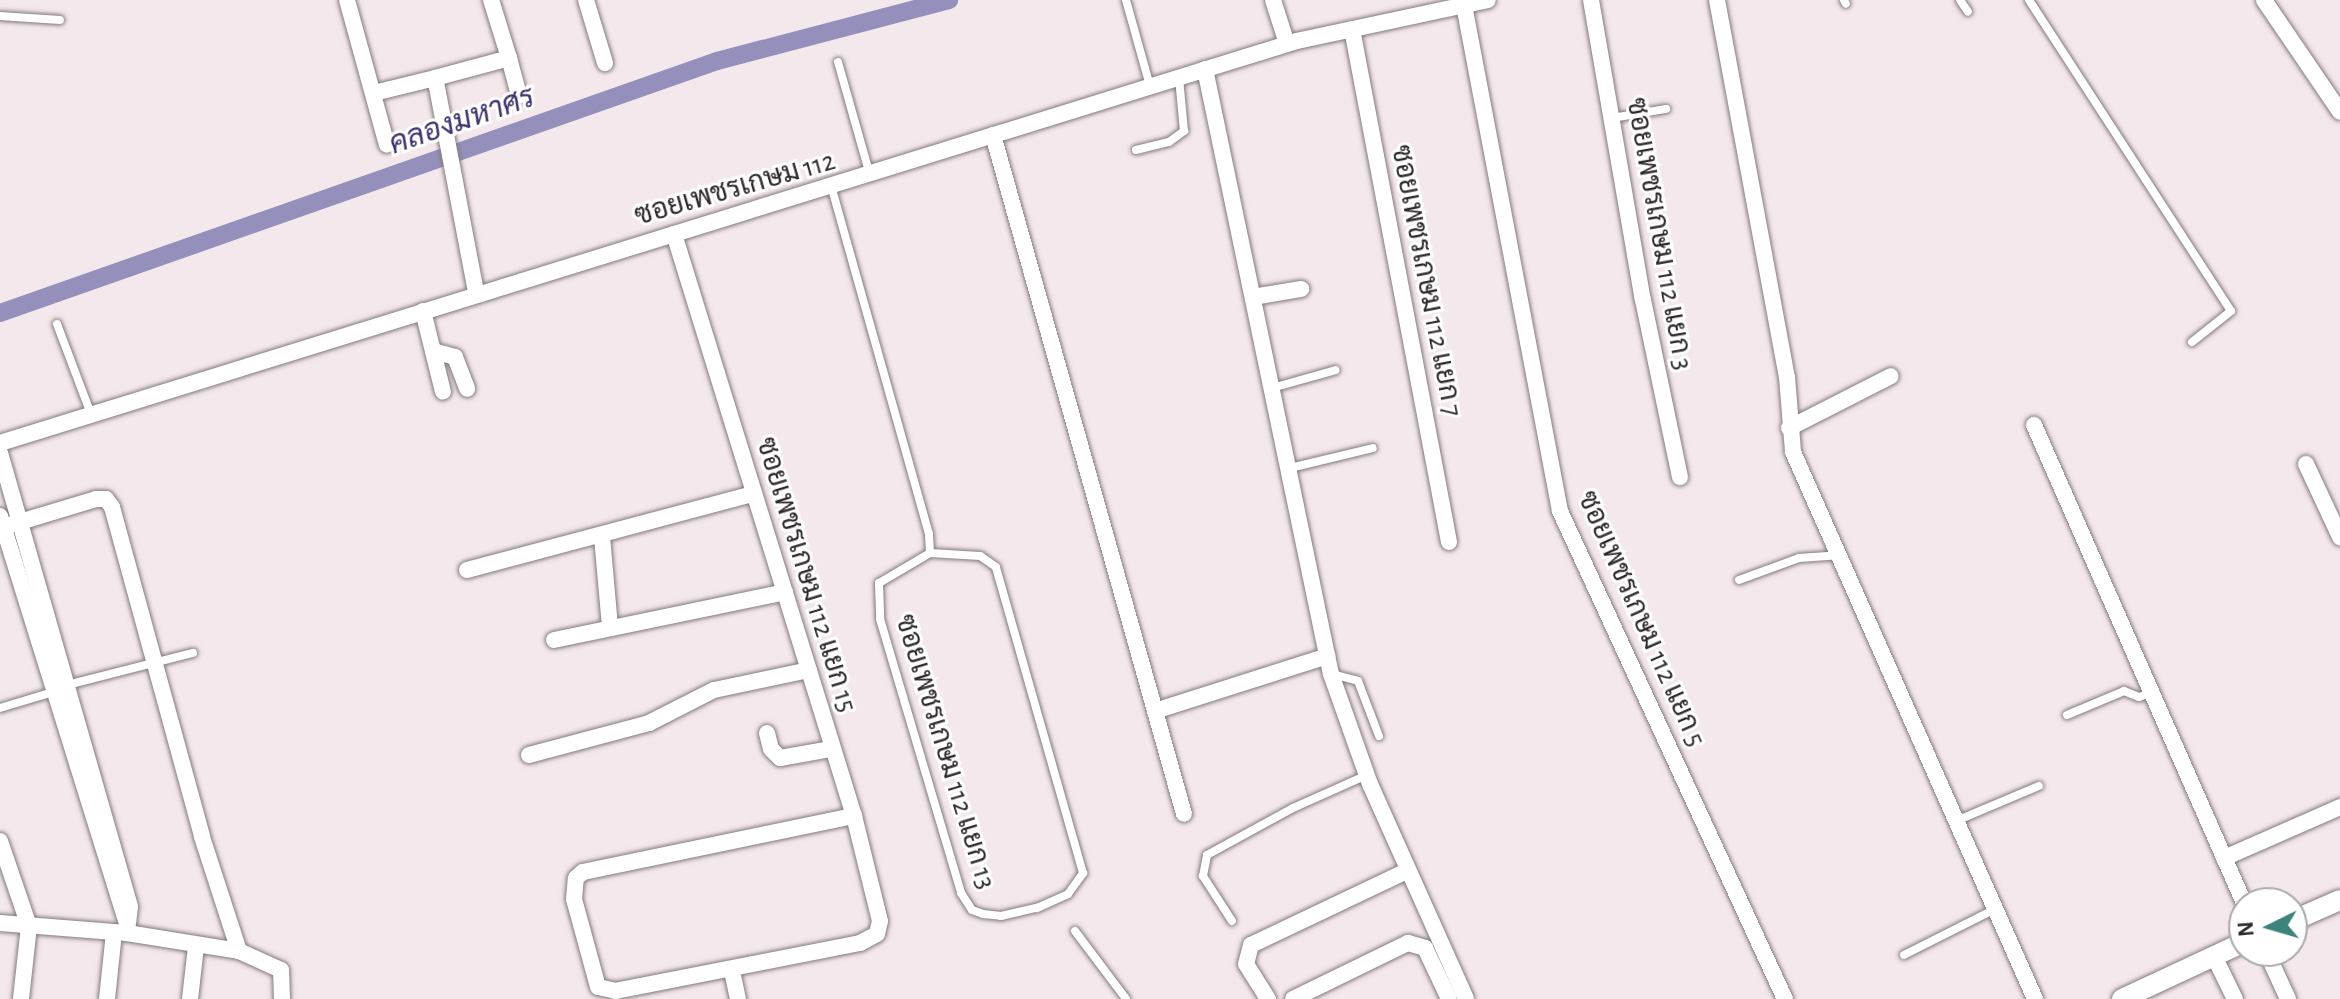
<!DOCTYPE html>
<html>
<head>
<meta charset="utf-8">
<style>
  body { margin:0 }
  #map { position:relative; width:2340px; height:999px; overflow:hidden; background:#f3e8eb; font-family:"Alegreya Sans",Sarabun,sans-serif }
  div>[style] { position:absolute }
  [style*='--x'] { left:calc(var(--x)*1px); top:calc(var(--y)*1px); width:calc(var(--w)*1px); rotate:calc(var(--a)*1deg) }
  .canal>* { height:18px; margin:-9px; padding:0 9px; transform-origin:9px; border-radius:9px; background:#9590bb }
  .roads { filter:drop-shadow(0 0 2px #83797c) drop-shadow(0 0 2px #83797c) }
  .service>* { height:8px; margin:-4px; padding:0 4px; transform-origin:4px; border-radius:4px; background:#fff }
  .minor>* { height:16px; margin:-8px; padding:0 8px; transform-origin:8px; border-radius:8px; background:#fff }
  .tertiary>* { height:20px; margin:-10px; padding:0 10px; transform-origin:10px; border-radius:10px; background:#fff }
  span { translate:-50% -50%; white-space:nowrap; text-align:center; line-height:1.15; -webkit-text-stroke:6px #fff; paint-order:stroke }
  .street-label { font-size:28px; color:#2d282a }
  .water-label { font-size:30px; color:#3f346c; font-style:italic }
  .north { position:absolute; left:2228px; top:887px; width:80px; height:80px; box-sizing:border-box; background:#fff; border:2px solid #aba9aa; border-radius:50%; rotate:265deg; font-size:22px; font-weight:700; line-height:32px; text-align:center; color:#2d282a }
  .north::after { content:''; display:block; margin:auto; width:28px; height:36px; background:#3c837c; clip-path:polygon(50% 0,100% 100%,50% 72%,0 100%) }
</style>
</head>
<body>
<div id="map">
  <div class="canal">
    <i style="--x:0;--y:313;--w:760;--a:-19.36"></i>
    <i style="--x:717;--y:61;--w:240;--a:-14.7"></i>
  </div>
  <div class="roads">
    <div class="service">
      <i style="--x:1126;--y:0;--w:89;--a:74.4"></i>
      <i style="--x:1844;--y:0;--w:4;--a:63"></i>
      <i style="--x:1960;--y:0;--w:14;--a:56"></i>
      <i style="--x:2029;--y:0;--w:371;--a:57"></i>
      <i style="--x:2231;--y:311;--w:50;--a:141.5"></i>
      <i style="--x:0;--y:16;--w:60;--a:3.8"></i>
      <i style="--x:838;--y:62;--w:117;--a:74.2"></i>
      <i style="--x:1612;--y:118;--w:55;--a:-9.5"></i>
      <i style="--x:1136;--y:150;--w:34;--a:-14"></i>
      <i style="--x:1169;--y:142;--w:19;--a:-36"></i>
      <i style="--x:1184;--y:131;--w:53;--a:-95.4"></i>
      <i style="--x:832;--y:189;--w:358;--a:74.3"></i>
      <i style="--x:929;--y:534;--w:19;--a:87"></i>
      <i style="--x:930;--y:553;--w:59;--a:149.5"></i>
      <i style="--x:879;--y:583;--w:36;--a:88"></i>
      <i style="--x:880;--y:619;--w:286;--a:73.5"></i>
      <i style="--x:961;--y:893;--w:20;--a:57"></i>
      <i style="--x:972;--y:910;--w:12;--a:20"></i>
      <i style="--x:983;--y:914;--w:18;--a:6"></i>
      <i style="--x:1001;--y:916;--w:37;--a:-13"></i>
      <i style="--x:1037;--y:908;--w:34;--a:-24"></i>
      <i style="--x:1068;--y:894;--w:26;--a:-54"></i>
      <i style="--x:1083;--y:873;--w:318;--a:-105.9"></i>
      <i style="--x:996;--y:567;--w:19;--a:-145"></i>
      <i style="--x:980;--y:556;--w:50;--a:-176.6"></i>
      <i style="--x:57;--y:324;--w:96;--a:69.3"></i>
      <i style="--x:1272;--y:388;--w:66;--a:-15.7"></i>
      <i style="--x:1290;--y:468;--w:85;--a:-13.5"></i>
      <i style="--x:1739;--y:580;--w:64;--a:-20.1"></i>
      <i style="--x:1799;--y:558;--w:39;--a:-4"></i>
      <i style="--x:1332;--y:674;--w:27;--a:15"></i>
      <i style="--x:1358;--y:681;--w:59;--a:69.1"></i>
      <i style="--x:67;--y:685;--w:130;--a:-14.3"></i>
      <i style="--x:0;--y:708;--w:55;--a:-16.8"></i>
      <i style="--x:2067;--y:715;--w:62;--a:-22.8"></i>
      <i style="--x:2124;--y:691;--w:16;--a:22"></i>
      <i style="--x:2139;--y:697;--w:13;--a:-18"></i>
      <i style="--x:1956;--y:821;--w:90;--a:-22.9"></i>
      <i style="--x:1232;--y:921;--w:54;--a:-122.8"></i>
      <i style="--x:1203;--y:876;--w:21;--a:-79"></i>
      <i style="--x:1207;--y:855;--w:98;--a:-28.7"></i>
      <i style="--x:1293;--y:808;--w:81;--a:-24"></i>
      <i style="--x:1075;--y:931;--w:85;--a:53.1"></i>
      <i style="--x:1904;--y:955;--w:102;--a:-26.8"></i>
    </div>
    <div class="minor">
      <i style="--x:347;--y:0;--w:150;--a:74.6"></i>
      <i style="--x:586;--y:0;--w:66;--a:73.2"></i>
      <i style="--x:1273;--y:0;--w:46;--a:72.3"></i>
      <i style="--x:1591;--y:0;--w:304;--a:80.2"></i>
      <i style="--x:1643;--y:300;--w:181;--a:78.2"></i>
      <i style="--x:1717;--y:0;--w:383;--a:79.5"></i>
      <i style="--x:1787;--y:377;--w:75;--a:85.4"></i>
      <i style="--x:1793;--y:452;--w:598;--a:66.13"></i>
      <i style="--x:2264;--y:0;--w:135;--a:55.8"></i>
      <i style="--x:1464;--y:5;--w:515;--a:79.26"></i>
      <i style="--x:1560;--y:511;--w:537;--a:65.25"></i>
      <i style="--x:1352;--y:29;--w:522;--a:79.29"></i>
      <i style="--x:509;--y:58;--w:39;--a:75"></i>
      <i style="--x:1205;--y:69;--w:618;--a:78.24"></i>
      <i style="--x:1331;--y:674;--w:117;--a:70.5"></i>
      <i style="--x:1370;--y:784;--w:235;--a:65.9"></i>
      <i style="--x:374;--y:93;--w:63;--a:-13.8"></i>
      <i style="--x:993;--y:135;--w:705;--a:74.29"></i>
      <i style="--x:674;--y:234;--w:609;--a:72.81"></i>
      <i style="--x:854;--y:816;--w:108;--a:76.1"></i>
      <i style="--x:880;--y:921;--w:13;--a:103"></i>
      <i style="--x:877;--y:934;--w:19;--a:152"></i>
      <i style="--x:860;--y:943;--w:249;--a:168.9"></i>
      <i style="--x:616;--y:991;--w:18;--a:-167"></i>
      <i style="--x:598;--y:987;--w:91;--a:-105.3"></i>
      <i style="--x:574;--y:899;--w:21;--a:-85"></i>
      <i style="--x:576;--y:878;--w:9;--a:-41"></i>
      <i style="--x:583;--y:872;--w:277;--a:-11.7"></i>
      <i style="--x:476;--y:292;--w:218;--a:-100.8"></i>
      <i style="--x:435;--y:78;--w:77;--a:-15.1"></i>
      <i style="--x:509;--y:58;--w:61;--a:-107.2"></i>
      <i style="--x:1253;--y:297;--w:49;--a:-9.5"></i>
      <i style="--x:423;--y:311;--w:83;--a:76.1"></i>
      <i style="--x:433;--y:351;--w:23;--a:15"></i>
      <i style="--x:455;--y:357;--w:34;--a:69"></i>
      <i style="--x:2034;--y:425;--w:522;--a:66.28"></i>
      <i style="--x:1789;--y:428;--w:114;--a:-27"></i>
      <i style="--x:0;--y:443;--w:1358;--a:-17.22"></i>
      <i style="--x:1297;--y:41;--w:195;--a:-12.1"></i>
      <i style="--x:0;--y:453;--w:472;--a:74"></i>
      <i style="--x:130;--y:907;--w:26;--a:97"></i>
      <i style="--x:2306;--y:464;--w:81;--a:65"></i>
      <i style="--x:0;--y:516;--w:424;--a:72.7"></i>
      <i style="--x:0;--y:528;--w:100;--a:-16.8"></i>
      <i style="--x:96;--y:499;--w:10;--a:0"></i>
      <i style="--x:106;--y:499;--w:10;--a:53"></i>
      <i style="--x:112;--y:507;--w:342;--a:74.7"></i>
      <i style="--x:202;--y:837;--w:120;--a:72"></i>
      <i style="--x:602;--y:537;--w:90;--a:84.9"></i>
      <i style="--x:467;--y:570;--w:296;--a:-14.9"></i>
      <i style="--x:554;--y:640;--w:236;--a:-11.7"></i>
      <i style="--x:1155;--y:711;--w:181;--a:-17.7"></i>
      <i style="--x:767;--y:733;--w:16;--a:76"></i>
      <i style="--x:771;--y:749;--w:13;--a:45"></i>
      <i style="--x:780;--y:758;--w:52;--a:-10"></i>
      <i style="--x:529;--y:755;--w:124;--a:-14.9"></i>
      <i style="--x:649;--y:723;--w:73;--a:-26.9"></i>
      <i style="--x:714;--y:690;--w:97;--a:-11.9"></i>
      <i style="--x:0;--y:841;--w:90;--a:71.2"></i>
      <i style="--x:29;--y:926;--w:73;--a:96.3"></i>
      <i style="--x:2224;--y:858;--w:127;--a:-23.7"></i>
      <i style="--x:0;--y:923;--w:127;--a:4.5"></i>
      <i style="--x:127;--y:933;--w:113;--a:9.1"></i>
      <i style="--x:239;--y:951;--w:46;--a:24.3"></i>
      <i style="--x:281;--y:970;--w:29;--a:88"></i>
      <i style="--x:2266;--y:951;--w:53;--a:65.4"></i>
      <i style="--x:2214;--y:956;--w:48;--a:64"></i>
      <i style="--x:732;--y:971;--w:29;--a:78"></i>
      <i style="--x:107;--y:999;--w:67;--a:-84"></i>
      <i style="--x:190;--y:999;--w:53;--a:-83.5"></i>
      <i style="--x:1268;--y:999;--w:41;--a:-122.2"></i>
      <i style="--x:1246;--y:964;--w:20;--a:-75"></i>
      <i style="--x:1251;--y:945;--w:173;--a:-25.4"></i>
      <i style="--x:1293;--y:999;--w:128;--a:-26"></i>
      <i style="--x:1408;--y:943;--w:18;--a:16"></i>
      <i style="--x:1425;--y:948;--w:56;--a:64.8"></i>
    </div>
    <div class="tertiary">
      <i style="--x:2292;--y:921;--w:52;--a:-23.6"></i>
      <i style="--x:2122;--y:999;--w:135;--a:-25"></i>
    </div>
  </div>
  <div class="street-label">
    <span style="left:735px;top:189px;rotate:-16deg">ซอยเพชรเกษม 112</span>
    <span style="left:1659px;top:234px;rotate:80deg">ซอยเพชรเกษม 112 แยก 3</span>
    <span style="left:1426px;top:281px;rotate:79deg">ซอยเพชรเกษม 112 แยก 7</span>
    <span style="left:806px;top:575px;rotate:73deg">ซอยเพชรเกษม 112 แยก 15</span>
    <span style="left:1641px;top:619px;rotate:66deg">ซอยเพชรเกษม 112 แยก 5</span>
    <span style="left:945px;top:752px;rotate:73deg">ซอยเพชรเกษม 112 แยก 13</span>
  </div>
  <div class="water-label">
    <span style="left:462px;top:121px;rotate:-19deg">คลองมหาศร</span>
  </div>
  <div class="north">N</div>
</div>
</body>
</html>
